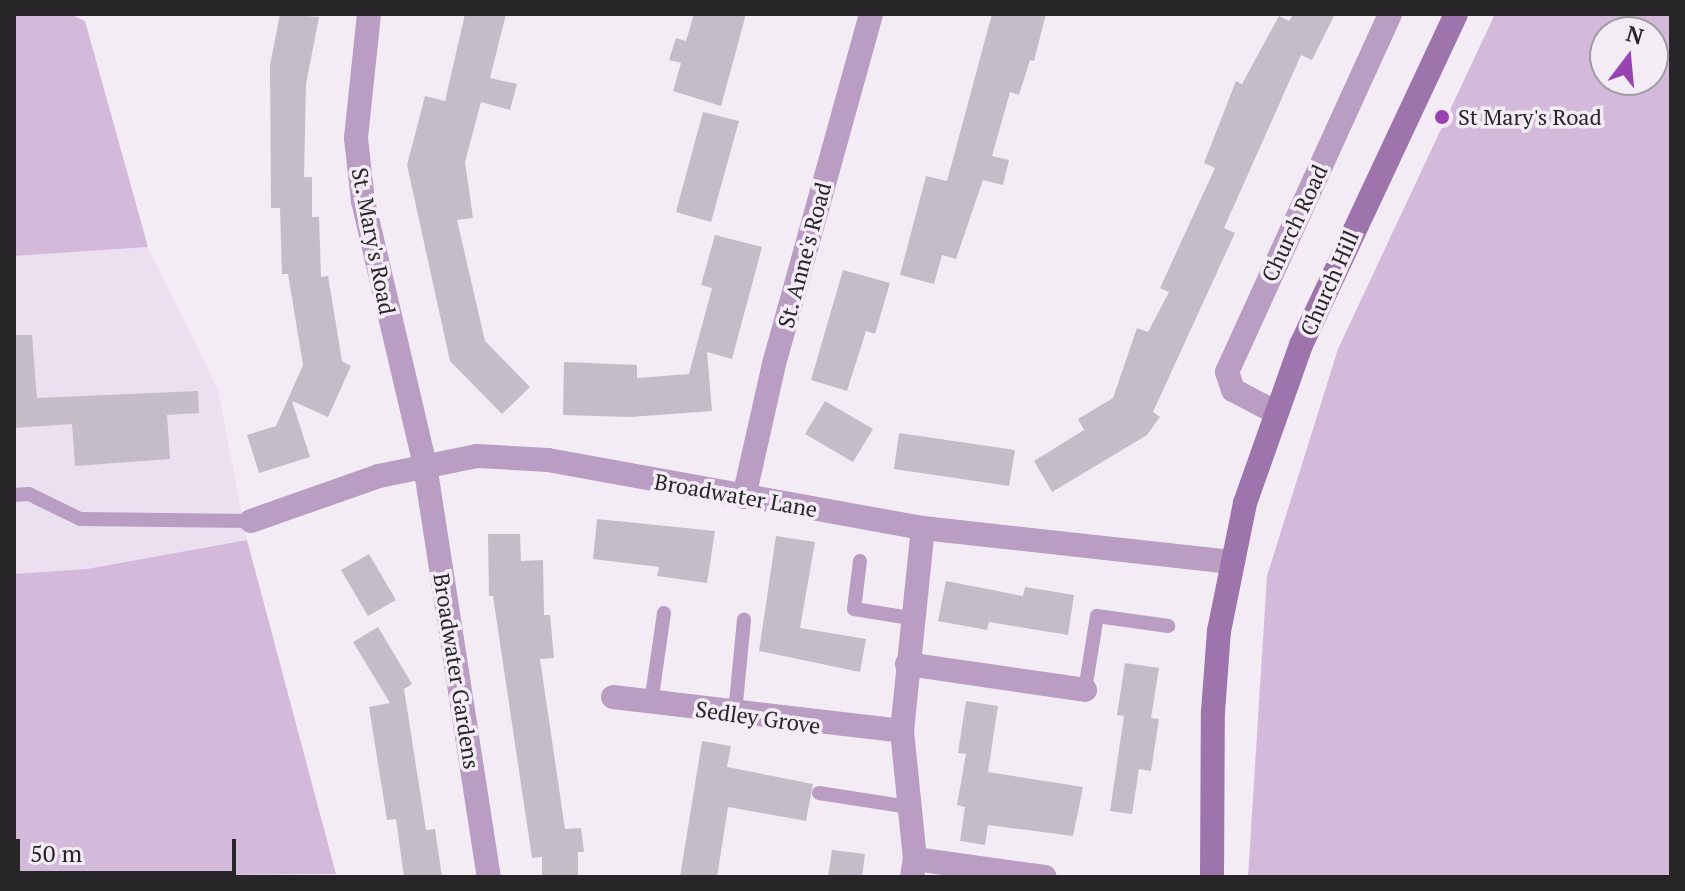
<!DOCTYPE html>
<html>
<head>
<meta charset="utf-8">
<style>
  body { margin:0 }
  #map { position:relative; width:1685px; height:891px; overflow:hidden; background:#f3ecf5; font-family:"PT Serif",serif }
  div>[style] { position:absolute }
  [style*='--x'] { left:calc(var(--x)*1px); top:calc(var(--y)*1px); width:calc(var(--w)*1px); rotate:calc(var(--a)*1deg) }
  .built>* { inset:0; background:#ece0f0 }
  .green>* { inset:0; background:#d3badb }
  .building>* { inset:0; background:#c4bdc7 }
  .lane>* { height:14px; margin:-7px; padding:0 7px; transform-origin:7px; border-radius:7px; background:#b99dc3 }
  .street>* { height:24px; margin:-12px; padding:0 12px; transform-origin:12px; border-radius:12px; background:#b99dc3 }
  .secondary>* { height:24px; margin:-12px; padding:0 12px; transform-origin:12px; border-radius:12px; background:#9e74ac }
  .dots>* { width:22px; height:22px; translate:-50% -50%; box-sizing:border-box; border:4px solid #f3ecf5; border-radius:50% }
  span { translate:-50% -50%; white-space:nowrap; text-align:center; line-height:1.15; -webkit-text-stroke:7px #f3ecf5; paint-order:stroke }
  .poi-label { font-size:22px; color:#272528 }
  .left { translate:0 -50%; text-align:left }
  .street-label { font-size:22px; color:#272528 }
  .frame { position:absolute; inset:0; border:16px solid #272528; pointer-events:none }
  .north { position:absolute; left:1589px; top:16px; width:80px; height:80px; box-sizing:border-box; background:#f3ecf5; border:2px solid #a19ca3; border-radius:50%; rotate:16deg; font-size:22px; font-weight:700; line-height:32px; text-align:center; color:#272528 }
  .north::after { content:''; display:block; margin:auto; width:28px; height:36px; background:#9843b1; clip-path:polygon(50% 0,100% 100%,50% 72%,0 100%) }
  .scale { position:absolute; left:16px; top:839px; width:220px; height:36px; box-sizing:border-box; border:4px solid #272528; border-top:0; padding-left:10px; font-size:24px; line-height:28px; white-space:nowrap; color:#272528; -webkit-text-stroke:6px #f3ecf5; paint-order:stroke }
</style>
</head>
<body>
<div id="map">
  <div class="built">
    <i style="clip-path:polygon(148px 247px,218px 390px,247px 540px,75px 572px,14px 575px,14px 256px)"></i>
  </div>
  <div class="green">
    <i style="clip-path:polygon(14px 14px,70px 14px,85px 21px,148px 247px,14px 256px)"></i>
    <i style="clip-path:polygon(evenodd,1495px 14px,1671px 14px,1671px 877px,1248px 877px,1267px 576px,1338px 349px,1495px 14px,1605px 32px,1653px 32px,1653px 80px,1605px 80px,1605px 32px)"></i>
    <i style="clip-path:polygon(247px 540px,336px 874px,14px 877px,14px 574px,87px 569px)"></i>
  </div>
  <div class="building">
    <i style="clip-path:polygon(280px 14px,319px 17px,306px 84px,304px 177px,312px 177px,312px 217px,319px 217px,321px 277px,328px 276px,342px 361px,351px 366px,328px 417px,292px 401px,310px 457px,259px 473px,247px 435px,276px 426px,303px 365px,288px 274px,282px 274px,280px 208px,271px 208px,270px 65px)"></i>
    <i style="clip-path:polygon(465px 14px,506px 14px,490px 78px,517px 84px,510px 110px,481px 102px,465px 162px,473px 218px,457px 220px,485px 341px,530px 387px,502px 414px,450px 361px,407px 165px,425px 96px,445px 101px)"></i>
    <i style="clip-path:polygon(694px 14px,746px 14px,721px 106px,673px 91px,681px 63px,669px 60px,676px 38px,686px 41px)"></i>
    <i style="clip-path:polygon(992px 14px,1046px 14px,1034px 61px,1030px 60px,1019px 95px,1010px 92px,992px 156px,1009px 160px,1003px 185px,983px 180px,956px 259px,942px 255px,934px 284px,900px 275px,926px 176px,947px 181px)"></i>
    <i style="clip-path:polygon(1293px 14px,1335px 14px,1312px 60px,1301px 55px,1224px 228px,1235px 233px,1153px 412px,1160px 417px,1147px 435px,1052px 492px,1034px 461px,1084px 430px,1078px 419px,1113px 398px,1137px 328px,1148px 332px,1169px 292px,1160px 288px,1215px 168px,1204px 163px,1236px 81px,1242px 84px,1279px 16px,1289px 21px)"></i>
    <i style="clip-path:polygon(703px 112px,739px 121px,711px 222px,676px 212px)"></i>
    <i style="clip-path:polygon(715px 235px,762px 247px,732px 359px,707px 352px,712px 411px,630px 417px,563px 415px,564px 362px,637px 365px,637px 378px,689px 374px,712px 288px,701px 285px)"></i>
    <i style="clip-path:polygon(843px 270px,890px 283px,875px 334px,866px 331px,847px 391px,811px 380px)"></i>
    <i style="clip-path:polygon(14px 335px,32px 335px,37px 398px,198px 391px,199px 413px,167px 415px,170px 459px,75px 466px,72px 424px,14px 428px)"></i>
    <i style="clip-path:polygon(825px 401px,873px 429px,853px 462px,805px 434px)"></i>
    <i style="clip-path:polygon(899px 433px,1015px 450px,1009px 486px,894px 469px)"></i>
    <i style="clip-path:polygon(597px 519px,715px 531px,707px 583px,657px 576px,659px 567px,593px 559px)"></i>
    <i style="clip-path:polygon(488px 534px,520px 534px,521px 561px,543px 560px,544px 615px,550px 615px,554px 658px,540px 659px,565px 829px,581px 828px,584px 852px,578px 852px,578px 877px,542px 877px,542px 857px,532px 858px,493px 596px,489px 596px)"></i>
    <i style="clip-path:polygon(776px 536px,815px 542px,800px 628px,866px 639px,860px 672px,759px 651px)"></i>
    <i style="clip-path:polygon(369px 554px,396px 600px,368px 616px,341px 570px)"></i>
    <i style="clip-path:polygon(946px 581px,1023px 596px,1025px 587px,1074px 595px,1068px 635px,989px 622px,987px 630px,938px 621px)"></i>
    <i style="clip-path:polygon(378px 627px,412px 684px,404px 689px,426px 830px,435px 829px,442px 877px,404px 877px,396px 819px,387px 820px,369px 707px,390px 703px,353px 642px)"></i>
    <i style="clip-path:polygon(1125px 663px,1159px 668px,1151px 718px,1159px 719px,1151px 771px,1139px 769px,1132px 814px,1110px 811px,1124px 716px,1117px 715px)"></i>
    <i style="clip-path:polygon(966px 701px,998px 706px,988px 772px,1083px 787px,1073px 836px,988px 825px,985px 845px,960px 841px,965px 807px,957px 805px,966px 754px,958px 753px)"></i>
    <i style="clip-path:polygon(702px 741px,731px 746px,727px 767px,813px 784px,806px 821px,728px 807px,717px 877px,680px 877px)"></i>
    <i style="clip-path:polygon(832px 850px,865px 854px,862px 877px,828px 877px)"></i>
  </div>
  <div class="lane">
    <i style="--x:14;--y:495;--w:15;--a:-4"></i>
    <i style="--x:29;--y:494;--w:57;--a:26.1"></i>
    <i style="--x:80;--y:519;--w:171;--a:0.7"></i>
    <i style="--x:860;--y:561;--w:48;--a:97.1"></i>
    <i style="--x:854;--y:609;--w:57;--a:9.1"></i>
    <i style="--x:1085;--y:690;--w:75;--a:-80.8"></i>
    <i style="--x:1097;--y:616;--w:72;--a:8"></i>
    <i style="--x:651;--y:703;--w:91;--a:-81.8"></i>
    <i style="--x:735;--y:713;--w:94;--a:-84.5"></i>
    <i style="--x:819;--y:793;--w:90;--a:8.9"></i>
  </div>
  <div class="street">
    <i style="--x:369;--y:14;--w:125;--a:96"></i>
    <i style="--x:356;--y:138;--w:63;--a:83.7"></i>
    <i style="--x:363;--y:201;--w:271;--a:76.8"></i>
    <i style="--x:425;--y:465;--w:417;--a:81.2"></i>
    <i style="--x:1275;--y:412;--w:47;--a:-152.4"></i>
    <i style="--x:1233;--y:390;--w:19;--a:-108"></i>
    <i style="--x:1227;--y:372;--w:393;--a:-65.5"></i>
    <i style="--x:744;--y:497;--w:136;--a:-77.3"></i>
    <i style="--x:774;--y:364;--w:363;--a:-74.5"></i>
    <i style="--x:251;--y:521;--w:136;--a:-19.4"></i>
    <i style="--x:379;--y:476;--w:100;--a:-11.5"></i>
    <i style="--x:477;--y:456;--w:71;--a:3.2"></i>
    <i style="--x:548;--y:460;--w:381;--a:10.3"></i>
    <i style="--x:923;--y:528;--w:308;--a:6.3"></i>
    <i style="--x:907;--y:664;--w:180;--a:8.3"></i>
    <i style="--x:613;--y:697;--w:291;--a:6.7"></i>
    <i style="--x:915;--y:859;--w:131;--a:7.9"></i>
    <i style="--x:912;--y:877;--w:18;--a:-81"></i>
    <i style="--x:915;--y:859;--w:129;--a:-95.8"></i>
    <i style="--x:902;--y:731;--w:204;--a:-84.1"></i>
  </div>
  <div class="secondary">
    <i style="--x:1212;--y:877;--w:165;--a:-89.7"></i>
    <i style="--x:1213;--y:712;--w:81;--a:-85.8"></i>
    <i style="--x:1219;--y:631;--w:131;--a:-78.5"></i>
    <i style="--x:1245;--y:503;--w:168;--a:-70.5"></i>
    <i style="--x:1301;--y:345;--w:365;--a:-64.9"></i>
  </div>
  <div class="dots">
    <i style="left:1442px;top:117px;background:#9843b1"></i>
  </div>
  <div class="poi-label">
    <span class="left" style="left:1458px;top:117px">St Mary's Road</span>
  </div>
  <div class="street-label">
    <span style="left:1294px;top:223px;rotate:-65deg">Church Road</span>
    <span style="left:374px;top:241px;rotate:79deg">St. Mary's Road</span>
    <span style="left:804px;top:255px;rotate:-75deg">St. Anne's Road</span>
    <span style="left:1329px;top:283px;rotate:-66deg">Church Hill</span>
    <span style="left:736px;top:495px;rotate:10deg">Broadwater Lane</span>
    <span style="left:457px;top:671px;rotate:81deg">Broadwater Gardens</span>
    <span style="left:758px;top:717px;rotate:8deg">Sedley Grove</span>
  </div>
  <div class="frame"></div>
  <div class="north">N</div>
  <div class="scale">50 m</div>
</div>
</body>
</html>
